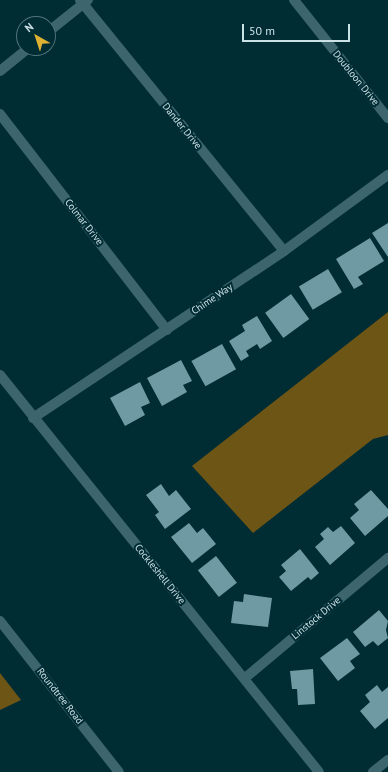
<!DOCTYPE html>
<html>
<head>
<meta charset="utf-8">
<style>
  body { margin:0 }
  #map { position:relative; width:388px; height:772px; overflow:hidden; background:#002c34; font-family:"PT Sans",sans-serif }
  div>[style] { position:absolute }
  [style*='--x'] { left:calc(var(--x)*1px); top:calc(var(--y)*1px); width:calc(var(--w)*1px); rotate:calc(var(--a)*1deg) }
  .water>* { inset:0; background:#6d5515 }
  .building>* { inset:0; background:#6f99a3; transform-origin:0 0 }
  .minor>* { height:10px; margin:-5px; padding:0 5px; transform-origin:5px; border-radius:5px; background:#3c656e }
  span { translate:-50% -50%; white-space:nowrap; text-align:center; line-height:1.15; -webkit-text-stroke:4px #002c34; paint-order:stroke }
  .street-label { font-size:10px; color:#cbe1e6 }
  .north { position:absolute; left:16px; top:16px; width:40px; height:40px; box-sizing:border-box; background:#002c34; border:1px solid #51747b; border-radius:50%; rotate:321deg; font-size:11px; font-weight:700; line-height:16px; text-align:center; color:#cbe1e6 }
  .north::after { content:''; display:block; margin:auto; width:14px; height:18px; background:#deb133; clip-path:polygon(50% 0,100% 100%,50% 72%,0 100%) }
  .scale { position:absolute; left:242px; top:24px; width:108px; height:18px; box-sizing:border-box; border:2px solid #cbe1e6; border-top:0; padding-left:5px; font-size:12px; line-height:14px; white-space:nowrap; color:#cbe1e6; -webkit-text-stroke:3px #002c34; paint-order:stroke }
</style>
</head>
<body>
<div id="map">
  <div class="water">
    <i style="clip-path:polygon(388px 312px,388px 435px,373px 439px,253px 533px,192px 466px)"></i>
    <i style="clip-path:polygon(0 673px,21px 700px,0 710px)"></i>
  </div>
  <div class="building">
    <i style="clip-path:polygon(388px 223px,388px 257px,372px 233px)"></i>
    <i style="clip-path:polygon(370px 238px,384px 261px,358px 277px,363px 284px,354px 289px,336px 259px)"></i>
    <i style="left:328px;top:269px;width:27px;height:34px;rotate:59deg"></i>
    <i style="left:291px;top:294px;width:31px;height:32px;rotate:54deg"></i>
    <i style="clip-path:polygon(257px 316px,272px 341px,260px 349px,257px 344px,246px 351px,249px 356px,241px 361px,229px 341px,245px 331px,242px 325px)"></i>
    <i style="left:222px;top:344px;width:29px;height:35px;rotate:61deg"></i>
    <i style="clip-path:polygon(181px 360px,192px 381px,183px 385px,187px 392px,162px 406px,147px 378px)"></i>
    <i style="clip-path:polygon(140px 382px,150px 403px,141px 407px,145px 415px,125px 426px,110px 398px)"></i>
    <i style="clip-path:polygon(161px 484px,169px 496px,176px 490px,191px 509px,165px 529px,155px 515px,159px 512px,146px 495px)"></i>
    <i style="clip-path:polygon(371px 490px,388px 509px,388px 516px,365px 536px,350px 518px,359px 510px,354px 504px)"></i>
    <i style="clip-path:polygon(189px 523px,197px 533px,203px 528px,216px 544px,192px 563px,171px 537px)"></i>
    <i style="clip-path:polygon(341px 526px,355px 543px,330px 565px,315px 547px,324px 539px,320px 534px,328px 527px,333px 532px)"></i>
    <i style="clip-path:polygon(300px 549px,319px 573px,311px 580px,308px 577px,291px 591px,279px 577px,286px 571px,281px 565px)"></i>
    <i style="left:216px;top:556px;width:34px;height:23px;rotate:52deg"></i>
    <i style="clip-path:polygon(244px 594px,272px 598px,268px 627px,231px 623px,234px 601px,243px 602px)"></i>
    <i style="clip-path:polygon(379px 610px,388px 621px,386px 630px,388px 638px,378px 646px,373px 641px,365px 647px,353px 632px)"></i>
    <i style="clip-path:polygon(347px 638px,360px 654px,350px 661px,355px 668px,338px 681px,320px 658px)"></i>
    <i style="clip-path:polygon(313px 669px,315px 704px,298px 705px,297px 689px,292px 689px,290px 671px)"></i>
    <i style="clip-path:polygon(377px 685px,382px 692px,388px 687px,388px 718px,375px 729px,360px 711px,370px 702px,365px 695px)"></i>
  </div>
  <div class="minor">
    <i style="--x:80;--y:0;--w:323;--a:50.9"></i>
    <i style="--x:294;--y:0;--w:151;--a:51.5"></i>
    <i style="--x:48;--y:32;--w:51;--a:-38.7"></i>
    <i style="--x:0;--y:71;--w:36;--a:-39"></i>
    <i style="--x:0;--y:114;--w:273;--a:52.3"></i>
    <i style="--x:0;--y:375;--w:509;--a:51.22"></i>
    <i style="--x:33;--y:418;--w:301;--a:-33.6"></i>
    <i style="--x:284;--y:251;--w:129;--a:-36.2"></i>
    <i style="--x:0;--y:621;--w:192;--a:51.8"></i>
    <i style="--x:245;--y:678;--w:187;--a:-40"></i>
    <i style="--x:373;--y:772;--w:19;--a:-39"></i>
  </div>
  <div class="street-label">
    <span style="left:356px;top:78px;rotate:51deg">Doubloon Drive</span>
    <span style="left:182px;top:126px;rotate:51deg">Dander Drive</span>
    <span style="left:84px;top:222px;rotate:52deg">Colmar Drive</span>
    <span style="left:212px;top:299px;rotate:-34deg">Chime Way</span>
    <span style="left:160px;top:574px;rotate:51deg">Cockleshell Drive</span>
    <span style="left:316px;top:618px;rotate:-40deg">Linstock Drive</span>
    <span style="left:60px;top:696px;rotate:52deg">Roundtree Road</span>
  </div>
  <div class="north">N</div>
  <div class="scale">50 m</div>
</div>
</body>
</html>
